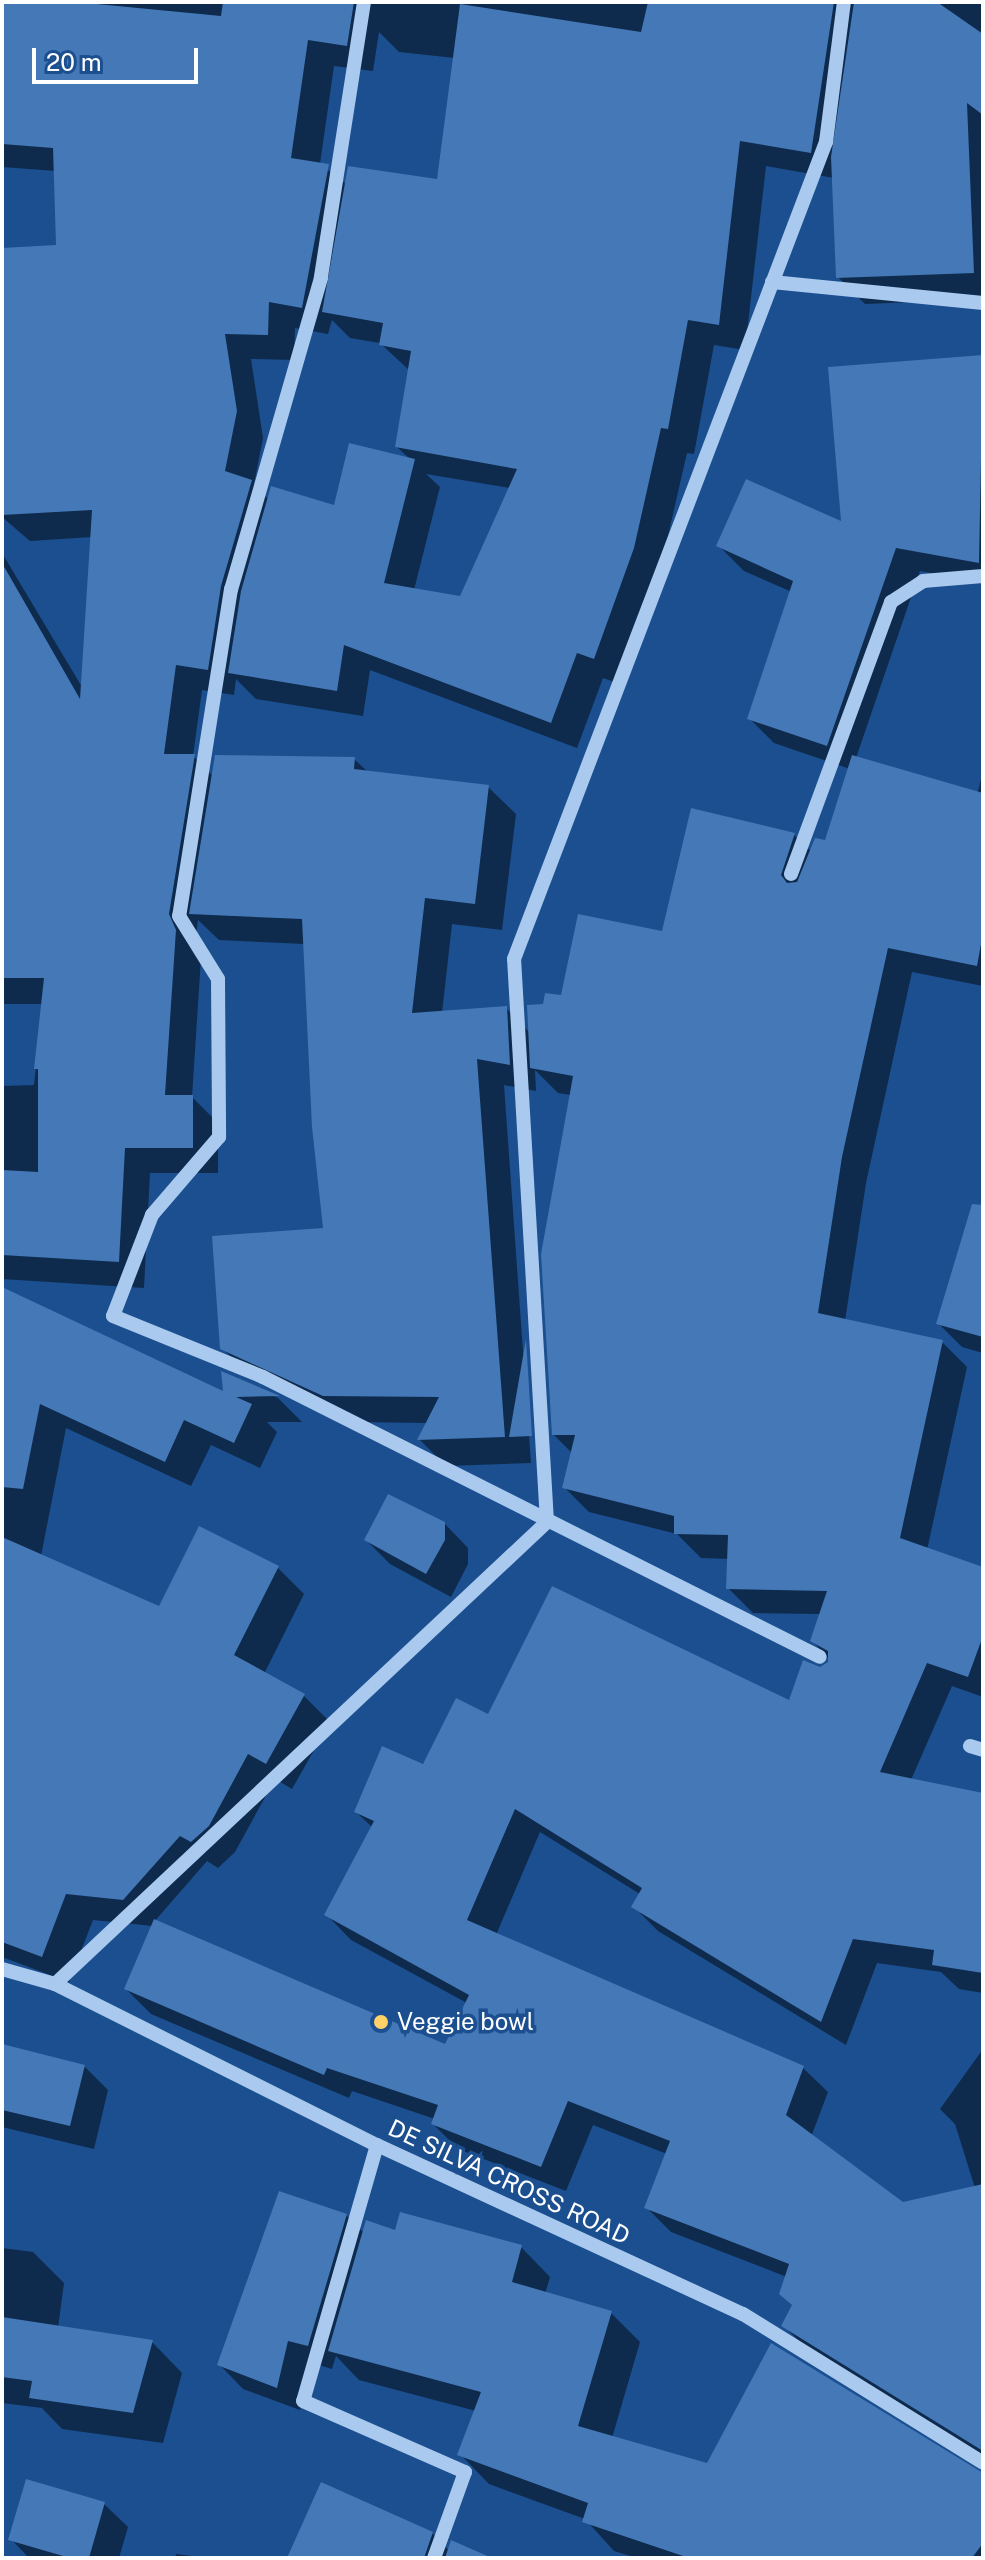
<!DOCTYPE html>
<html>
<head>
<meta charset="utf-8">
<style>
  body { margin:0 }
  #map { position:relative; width:985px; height:2560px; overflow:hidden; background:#1b4f8f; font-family:"Public Sans",sans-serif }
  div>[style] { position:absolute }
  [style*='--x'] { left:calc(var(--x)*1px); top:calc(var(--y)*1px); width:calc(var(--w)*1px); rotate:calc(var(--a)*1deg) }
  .shadow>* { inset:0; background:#0007 }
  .building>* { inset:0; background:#4478b7 }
  .minor>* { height:14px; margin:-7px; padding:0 7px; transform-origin:7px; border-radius:7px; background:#a9c9ee }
  .dots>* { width:22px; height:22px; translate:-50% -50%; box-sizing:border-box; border:4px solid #1b4f8f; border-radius:50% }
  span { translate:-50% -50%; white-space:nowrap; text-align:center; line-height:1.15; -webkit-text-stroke:7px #1b4f8f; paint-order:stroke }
  .poi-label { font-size:24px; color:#fff }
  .left { translate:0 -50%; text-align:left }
  .street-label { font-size:24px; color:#fff }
  .frame { position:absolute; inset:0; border:4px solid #fff; pointer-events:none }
  .scale { position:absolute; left:32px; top:48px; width:166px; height:36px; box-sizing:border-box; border:4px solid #fff; border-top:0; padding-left:10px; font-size:24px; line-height:28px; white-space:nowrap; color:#fff; -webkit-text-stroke:6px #1b4f8f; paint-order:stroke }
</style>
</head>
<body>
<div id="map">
  <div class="shadow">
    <i style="clip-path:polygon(evenodd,2px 2px,983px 2px,983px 299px,865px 304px,838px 277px,834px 178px,766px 166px,745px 350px,714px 345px,694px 454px,687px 453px,659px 575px,620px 684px,603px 678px,577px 748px,370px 670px,363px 716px,256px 699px,236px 679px,234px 695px,202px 690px,193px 756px,213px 776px,354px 759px,368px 772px,488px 787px,516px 814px,502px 930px,452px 924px,442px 1013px,506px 1008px,530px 1033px,545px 1006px,664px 934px,794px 835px,812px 852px,826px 843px,850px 769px,774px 743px,749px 718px,792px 592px,744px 571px,719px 546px,844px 525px,983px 358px,983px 583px,920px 571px,856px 758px,977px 796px,983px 770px,983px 986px,912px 972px,866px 1183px,845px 1321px,942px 1342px,967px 1367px,927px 1550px,983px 1569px,983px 1697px,952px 1686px,911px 1780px,983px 1795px,983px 1993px,959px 1989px,941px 1972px,877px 1963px,846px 2045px,658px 1931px,633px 1906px,640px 1894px,540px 1832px,496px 1935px,803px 2068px,828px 2092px,811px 2137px,903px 2205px,975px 2188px,955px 2124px,940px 2109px,983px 2049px,983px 2462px,808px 2350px,783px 2325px,794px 2306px,787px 2277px,671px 2232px,646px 2207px,667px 2154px,593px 2125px,566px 2191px,458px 2149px,433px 2124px,435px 2119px,352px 2091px,349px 2098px,151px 2014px,126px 1989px,153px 1926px,93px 1920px,69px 1982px,2px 1957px,2px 1289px,225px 1394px,224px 1374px,278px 1398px,302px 1422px,267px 1422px,277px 1432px,260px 1468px,211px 1445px,191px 1486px,66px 1428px,41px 1556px,160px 1609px,277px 1567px,304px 1594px,264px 1674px,304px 1696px,330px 1722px,292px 1789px,275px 1779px,235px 1852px,218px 1868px,207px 1861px,154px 1922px,446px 2047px,467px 2003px,351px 1940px,327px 1915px,373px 1828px,356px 1812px,489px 1716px,790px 1703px,831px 1662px,812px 1640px,821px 1614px,753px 1613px,728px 1588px,729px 1559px,701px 1558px,677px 1534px,589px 1512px,564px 1487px,572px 1453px,554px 1435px,571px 1095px,558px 1093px,535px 1070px,536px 1091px,504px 1085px,531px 1463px,446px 1466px,419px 1439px,428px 1423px,352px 1422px,250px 1375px,222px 1348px,325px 1230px,305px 944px,219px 940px,198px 920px,195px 942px,201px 958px,192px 1097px,218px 1123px,218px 1173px,150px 1173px,144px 1288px,2px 1279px,2px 1086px,34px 1085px,43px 1004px,2px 1004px,2px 553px,82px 687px,92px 537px,30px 541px,2px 517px,2px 287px,151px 248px,56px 171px,2px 167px,2px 2px,379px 32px,399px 52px,455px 58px,439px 182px,347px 185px,320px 164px,334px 66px,373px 71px,379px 32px,2px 2px,332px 320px,350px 338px,380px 343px,410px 371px,397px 447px,411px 460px,335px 507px,269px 500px,254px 484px,263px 438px,251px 359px,294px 360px,295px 328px,328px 334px,332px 320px,2px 2px,426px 474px,510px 488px,461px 598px,414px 590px,440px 487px,426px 474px)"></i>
    <i style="clip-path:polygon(983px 1225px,983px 1353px,962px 1347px,938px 1323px)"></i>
    <i style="clip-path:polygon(444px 1523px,468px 1548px,468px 1564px,451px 1597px,390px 1564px,366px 1540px)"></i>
    <i style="clip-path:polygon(2px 2046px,84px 2066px,108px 2090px,94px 2149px,2px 2127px)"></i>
    <i style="clip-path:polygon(346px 2215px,364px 2233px,396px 2232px,521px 2247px,550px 2277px,545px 2294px,611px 2313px,640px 2342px,612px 2438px,708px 2465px,983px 2480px,983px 2518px,964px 2532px,983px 2547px,983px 2558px,637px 2558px,614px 2551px,585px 2519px,489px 2484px,460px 2454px,476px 2411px,359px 2380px,336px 2356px,332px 2369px,312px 2363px,300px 2410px,243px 2389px,220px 2365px)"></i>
    <i style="clip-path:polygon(2px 2248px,33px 2252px,64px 2283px,58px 2328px,152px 2342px,182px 2373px,163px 2443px,62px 2429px,42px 2408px,2px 2403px)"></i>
    <i style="clip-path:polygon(104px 2504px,128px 2527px,119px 2558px,29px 2558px,11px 2539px)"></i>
    <i style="clip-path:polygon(432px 2533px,456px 2558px,289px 2558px)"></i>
    <i style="clip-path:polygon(176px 2554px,205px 2558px,175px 2558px)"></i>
  </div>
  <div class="building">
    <i style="clip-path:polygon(2px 2px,76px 2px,221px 16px,223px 2px,354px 2px,347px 46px,308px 40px,291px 158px,329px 164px,302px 308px,269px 302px,268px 335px,225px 334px,237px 411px,225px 471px,252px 480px,221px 586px,208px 670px,176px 665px,164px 754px,195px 754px,169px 914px,176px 930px,165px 1095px,193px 1095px,193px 1148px,125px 1148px,119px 1262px,2px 1255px,2px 1170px,38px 1172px,38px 1069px,34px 1069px,44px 978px,2px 978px,2px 563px,80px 699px,92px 510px,2px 515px,2px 248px,56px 245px,53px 148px,2px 144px)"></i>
    <i style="clip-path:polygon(648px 2px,834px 2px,811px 153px,740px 141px,719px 325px,688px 320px,668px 429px,661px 428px,634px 548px,594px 659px,577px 653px,551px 723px,344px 645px,337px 691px,228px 673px,241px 591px,271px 486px,334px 505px,349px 443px,415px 459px,384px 583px,460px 596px,517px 469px,395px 447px,411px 351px,379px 345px,383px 323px,322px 312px,348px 166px,437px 179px,460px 4px,641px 32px)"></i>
    <i style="clip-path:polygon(854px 2px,937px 2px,983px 34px,983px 115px,967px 103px,974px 273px,836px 278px,831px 157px)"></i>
    <i style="clip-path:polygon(983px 355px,979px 563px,896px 548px,827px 746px,747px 719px,793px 581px,716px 546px,746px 479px,841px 521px,828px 367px)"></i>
    <i style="clip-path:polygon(215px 755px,355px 757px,354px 769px,489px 785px,475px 904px,425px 898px,412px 1013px,507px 1006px,510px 1065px,477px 1059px,505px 1437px,417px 1440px,439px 1397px,323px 1396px,220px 1349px,212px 1236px,323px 1228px,312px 1127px,302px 919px,189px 914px)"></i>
    <i style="clip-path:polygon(852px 755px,983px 793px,983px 933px,977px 966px,888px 948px,842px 1157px,818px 1313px,943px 1340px,900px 1538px,983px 1567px,983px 1636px,968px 1677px,927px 1663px,880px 1772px,983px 1793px,983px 1973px,932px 1965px,934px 1950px,853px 1939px,821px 2022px,631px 1907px,642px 1888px,515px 1809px,467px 1920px,804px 2066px,786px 2115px,903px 2202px,983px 2184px,983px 2451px,781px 2326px,792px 2305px,779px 2294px,789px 2264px,644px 2208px,670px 2141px,568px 2101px,541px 2167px,431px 2124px,438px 2105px,327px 2068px,324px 2075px,124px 1989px,154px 1919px,445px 2044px,469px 1995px,324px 1915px,374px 1821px,354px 1812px,382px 1746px,423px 1764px,456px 1698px,488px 1714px,552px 1586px,789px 1700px,803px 1660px,820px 1667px,828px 1662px,828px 1651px,810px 1641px,827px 1591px,726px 1589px,728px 1535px,674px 1534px,674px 1516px,562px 1488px,575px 1435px,552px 1435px,541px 1254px,573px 1076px,530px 1068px,527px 1005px,543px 1004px,545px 993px,561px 995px,578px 914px,662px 931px,691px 808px,795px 833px,781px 875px,787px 883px,797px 882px,815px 838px,825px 840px)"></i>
    <i style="clip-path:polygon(972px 1204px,983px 1205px,983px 1337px,936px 1324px)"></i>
    <i style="clip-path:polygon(2px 1287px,223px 1391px,221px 1371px,280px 1396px,236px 1397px,252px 1404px,234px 1443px,184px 1420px,165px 1462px,40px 1404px,23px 1489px,2px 1487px)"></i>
    <i style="clip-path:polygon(526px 1339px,532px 1436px,509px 1437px)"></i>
    <i style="clip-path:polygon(388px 1494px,445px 1522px,445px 1540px,426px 1574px,364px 1540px)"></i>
    <i style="clip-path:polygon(199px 1526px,279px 1566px,234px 1655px,305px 1694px,266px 1764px,248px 1754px,209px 1826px,191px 1842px,180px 1836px,123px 1900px,66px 1894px,42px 1957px,2px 1942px,2px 1537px,159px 1606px)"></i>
    <i style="clip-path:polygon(2px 2044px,85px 2065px,70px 2126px,2px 2110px)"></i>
    <i style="clip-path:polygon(279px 2191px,347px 2214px,308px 2346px,288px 2341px,277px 2388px,217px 2365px)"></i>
    <i style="clip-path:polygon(400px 2212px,522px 2245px,512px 2282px,612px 2311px,578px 2426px,707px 2463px,771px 2343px,983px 2473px,983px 2543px,972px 2558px,689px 2558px,582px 2522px,588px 2503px,457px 2455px,481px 2392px,328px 2351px,366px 2220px,395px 2230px)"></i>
    <i style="clip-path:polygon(2px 2317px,153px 2340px,133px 2413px,29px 2398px,32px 2381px,2px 2377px)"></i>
    <i style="clip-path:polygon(26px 2479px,105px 2502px,89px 2558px,70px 2558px,8px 2540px)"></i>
    <i style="clip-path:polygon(321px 2482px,433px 2532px,424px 2558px,287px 2558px)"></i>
    <i style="clip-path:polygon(451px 2540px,492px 2558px,445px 2558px)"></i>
  </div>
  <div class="minor">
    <i style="--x:364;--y:2;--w:279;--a:98.9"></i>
    <i style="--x:321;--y:278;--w:324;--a:106.1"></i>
    <i style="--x:231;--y:589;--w:331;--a:99"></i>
    <i style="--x:179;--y:916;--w:74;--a:58.2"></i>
    <i style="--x:218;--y:979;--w:158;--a:89.6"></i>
    <i style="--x:219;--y:1137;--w:103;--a:130.7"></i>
    <i style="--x:152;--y:1215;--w:108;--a:111.1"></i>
    <i style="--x:113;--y:1316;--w:162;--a:22.1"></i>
    <i style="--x:263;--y:1377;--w:623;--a:26.69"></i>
    <i style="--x:772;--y:282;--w:212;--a:5.7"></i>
    <i style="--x:791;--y:874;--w:290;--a:-69.8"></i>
    <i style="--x:891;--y:602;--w:38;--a:-33"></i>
    <i style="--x:923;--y:581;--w:60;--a:-4.8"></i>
    <i style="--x:970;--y:1746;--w:14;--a:17"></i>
    <i style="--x:2;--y:1969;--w:55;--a:15.8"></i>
    <i style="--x:55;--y:1984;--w:360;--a:26.6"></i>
    <i style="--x:377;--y:2145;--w:403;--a:24.8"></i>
    <i style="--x:743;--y:2314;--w:282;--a:31.8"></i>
    <i style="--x:55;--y:1984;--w:675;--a:-43.2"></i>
    <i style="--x:547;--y:1522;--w:564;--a:-93.35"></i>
    <i style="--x:514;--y:959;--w:875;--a:-69.1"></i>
    <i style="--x:826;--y:142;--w:141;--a:-82.7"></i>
    <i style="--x:377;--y:2145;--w:266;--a:106.1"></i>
    <i style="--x:303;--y:2401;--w:177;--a:23.7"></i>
    <i style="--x:465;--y:2472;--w:91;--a:109.8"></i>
  </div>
  <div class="dots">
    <i style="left:381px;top:2022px;background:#ffd166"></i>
  </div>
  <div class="poi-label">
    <span class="left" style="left:397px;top:2022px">Veggie bowl</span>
  </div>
  <div class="street-label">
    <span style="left:509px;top:2182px;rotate:25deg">DE SILVA CROSS ROAD</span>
  </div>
  <div class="frame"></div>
  <div class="scale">20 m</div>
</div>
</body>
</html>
